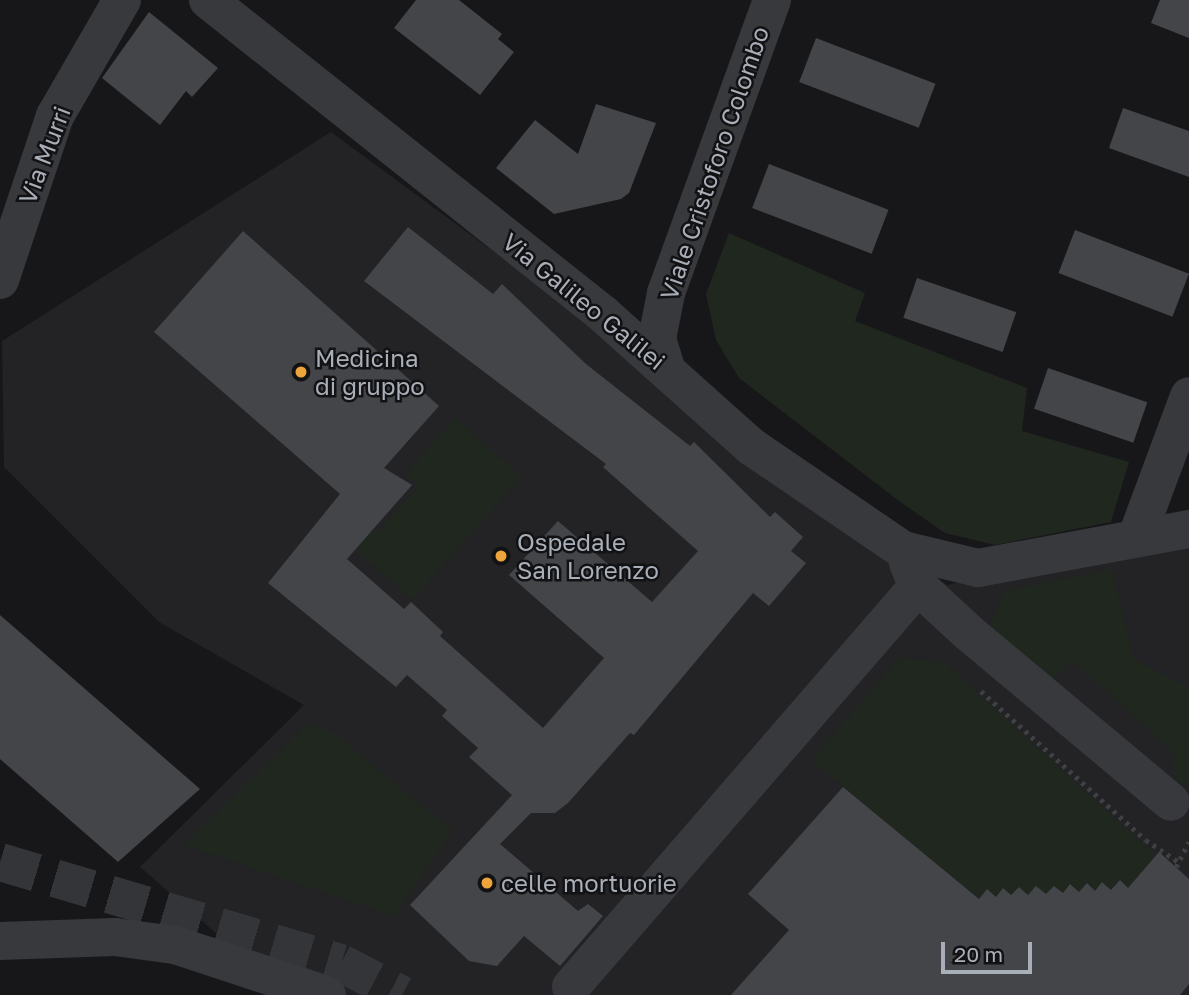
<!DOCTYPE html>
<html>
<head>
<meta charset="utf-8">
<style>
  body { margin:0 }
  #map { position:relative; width:1189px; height:995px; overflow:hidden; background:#171719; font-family:"Golos Text",sans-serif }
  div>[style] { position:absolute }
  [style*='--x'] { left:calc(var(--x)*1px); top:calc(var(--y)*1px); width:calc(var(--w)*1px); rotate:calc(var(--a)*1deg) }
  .built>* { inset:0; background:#232326 }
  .green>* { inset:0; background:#1f271f }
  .building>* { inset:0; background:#434549; transform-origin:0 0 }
  .major-tunnel>* { height:38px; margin-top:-19px; transform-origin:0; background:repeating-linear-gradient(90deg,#343539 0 38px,transparent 0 57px) }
  .path>* { height:4.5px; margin-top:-2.25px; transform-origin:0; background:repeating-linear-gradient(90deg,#3e4044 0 3.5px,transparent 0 8.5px) }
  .minor>* { height:38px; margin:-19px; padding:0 19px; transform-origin:19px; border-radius:19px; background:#38393d }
  .dots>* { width:19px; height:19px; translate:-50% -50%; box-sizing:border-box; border:4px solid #121214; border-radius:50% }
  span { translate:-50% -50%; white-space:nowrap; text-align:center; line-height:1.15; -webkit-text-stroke:5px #121214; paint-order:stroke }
  .street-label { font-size:24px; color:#a9afb8 }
  .poi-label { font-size:24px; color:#a9afb8 }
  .left { translate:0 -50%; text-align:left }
  .scale { position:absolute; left:941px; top:942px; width:91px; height:32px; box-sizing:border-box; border:4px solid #a9afb8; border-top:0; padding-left:9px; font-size:21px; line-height:24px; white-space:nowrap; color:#a9afb8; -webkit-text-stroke:5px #121214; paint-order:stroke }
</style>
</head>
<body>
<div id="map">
  <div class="built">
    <i style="clip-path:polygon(331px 132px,947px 585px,1189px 523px,1189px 995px,324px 995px,217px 934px,140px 867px,304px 705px,159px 622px,4px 467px,2px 341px)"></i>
  </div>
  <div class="green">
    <i style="clip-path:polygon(729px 233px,865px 293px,855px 321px,1027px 388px,1022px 431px,1129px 462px,1111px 522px,995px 545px,945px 533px,899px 501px,739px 378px,716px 340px,706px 294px)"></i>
    <i style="clip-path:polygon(455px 418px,521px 477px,412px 600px,344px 540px,363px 519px,378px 532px,419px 486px,406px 474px)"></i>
    <i style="clip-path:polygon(1112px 569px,1134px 659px,1189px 687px,1189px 786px,1174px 779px,1174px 753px,1072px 660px,1052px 681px,990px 626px,1004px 591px)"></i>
    <i style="clip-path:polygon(901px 657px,946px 664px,1156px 856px,1128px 888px,1120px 880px,1111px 890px,1103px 883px,1095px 891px,1087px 883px,1079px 892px,1070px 885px,1063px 893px,1054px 886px,1046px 894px,1028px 895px,1019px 887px,1011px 895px,1003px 889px,996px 897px,987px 890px,979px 899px,974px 894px,969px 899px,961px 884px,811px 760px)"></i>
    <i style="clip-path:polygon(307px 724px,334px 733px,453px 831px,394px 916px,184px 845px)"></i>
  </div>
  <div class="building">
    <i style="clip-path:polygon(416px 0,459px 0,502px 34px,498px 39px,514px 52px,480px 95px,394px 28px)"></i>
    <i style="clip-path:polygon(1160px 0,1189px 0,1189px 38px,1151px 23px)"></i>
    <i style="clip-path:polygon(149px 12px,218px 68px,192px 97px,186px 91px,160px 125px,102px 78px)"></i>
    <i style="left:816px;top:38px;width:128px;height:47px;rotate:21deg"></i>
    <i style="clip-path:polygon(596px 104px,656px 123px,629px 193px,621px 199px,554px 214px,496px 168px,535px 120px,578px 154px)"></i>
    <i style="clip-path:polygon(1123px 108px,1189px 131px,1189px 177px,1109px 148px)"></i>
    <i style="left:769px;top:164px;width:128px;height:47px;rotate:21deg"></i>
    <i style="clip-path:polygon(408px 227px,493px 294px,502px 284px,586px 364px,690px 446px,694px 442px,770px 517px,775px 512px,803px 537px,791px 551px,806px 563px,769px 606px,753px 593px,634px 735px,630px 733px,568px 803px,555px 813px,531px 813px,500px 844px,578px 911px,588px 904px,603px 916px,560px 966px,524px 936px,497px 966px,469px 961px,410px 905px,512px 795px,469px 757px,478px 748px,442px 716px,447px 710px,407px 675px,396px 687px,268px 583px,340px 494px,154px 332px,243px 231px,439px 406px,384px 468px,412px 485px,347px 559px,404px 609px,411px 602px,443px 632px,440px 636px,543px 728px,604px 658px,509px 575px,558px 521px,652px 602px,698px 551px,603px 467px,606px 464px,364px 281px)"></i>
    <i style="left:1075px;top:230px;width:122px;height:46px;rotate:21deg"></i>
    <i style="left:917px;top:278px;width:105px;height:42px;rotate:19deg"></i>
    <i style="left:1048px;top:368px;width:105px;height:43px;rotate:19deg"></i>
    <i style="clip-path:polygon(0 615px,200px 789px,118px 862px,0 759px)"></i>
    <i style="clip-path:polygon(843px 787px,979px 899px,987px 889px,996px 897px,1003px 888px,1011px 895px,1019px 887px,1028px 895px,1036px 886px,1046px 894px,1054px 886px,1063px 893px,1070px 884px,1079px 892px,1087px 883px,1095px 891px,1102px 882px,1111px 890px,1120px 880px,1128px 888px,1159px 852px,1189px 879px,1189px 984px,1180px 995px,731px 995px,789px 930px,748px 894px)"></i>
  </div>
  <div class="major-tunnel">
    <i style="--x:0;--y:862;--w:356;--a:16.5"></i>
    <i style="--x:341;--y:963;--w:69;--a:27.7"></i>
  </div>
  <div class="path">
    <i style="--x:981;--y:691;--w:222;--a:42.1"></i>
    <i style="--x:1146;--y:840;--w:40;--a:34"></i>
    <i style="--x:1176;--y:867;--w:28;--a:-63"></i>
  </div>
  <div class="minor">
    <i style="--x:208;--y:0;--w:505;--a:38.48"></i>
    <i style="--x:603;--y:314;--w:200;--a:41.8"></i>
    <i style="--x:752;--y:447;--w:183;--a:34.3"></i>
    <i style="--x:903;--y:550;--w:77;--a:13.5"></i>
    <i style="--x:978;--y:568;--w:215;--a:-10.5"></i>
    <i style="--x:0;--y:280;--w:173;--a:-71.5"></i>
    <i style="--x:55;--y:116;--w:134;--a:-60"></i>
    <i style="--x:666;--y:368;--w:30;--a:-107"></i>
    <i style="--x:657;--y:339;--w:47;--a:-78.9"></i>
    <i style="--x:666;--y:293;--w:312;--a:-70.1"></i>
    <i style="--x:1137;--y:536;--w:149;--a:-69.6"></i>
    <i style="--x:908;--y:563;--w:25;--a:67"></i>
    <i style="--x:918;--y:586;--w:69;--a:42.7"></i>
    <i style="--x:969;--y:633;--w:263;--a:39.9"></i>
    <i style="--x:0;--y:941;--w:115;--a:-2"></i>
    <i style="--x:115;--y:937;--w:61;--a:7.6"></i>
    <i style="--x:175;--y:945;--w:160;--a:18.2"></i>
    <i style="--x:571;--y:987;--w:530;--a:-49.13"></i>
  </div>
  <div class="dots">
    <i style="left:301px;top:372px;background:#eda43a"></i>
    <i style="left:501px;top:556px;background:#eda43a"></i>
    <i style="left:487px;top:883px;background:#eda43a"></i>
  </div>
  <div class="street-label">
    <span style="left:44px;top:155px;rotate:-69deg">Via Murri</span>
    <span style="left:714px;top:163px;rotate:-71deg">Viale Cristoforo Colombo</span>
    <span style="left:584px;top:301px;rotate:39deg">Via Galileo Galilei</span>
  </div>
  <div class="poi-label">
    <span class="left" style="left:315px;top:372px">Medicina<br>di gruppo</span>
    <span class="left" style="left:517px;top:556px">Ospedale<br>San Lorenzo</span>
    <span class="left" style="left:501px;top:883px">celle mortuorie</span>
  </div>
  <div class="scale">20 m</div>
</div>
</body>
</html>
